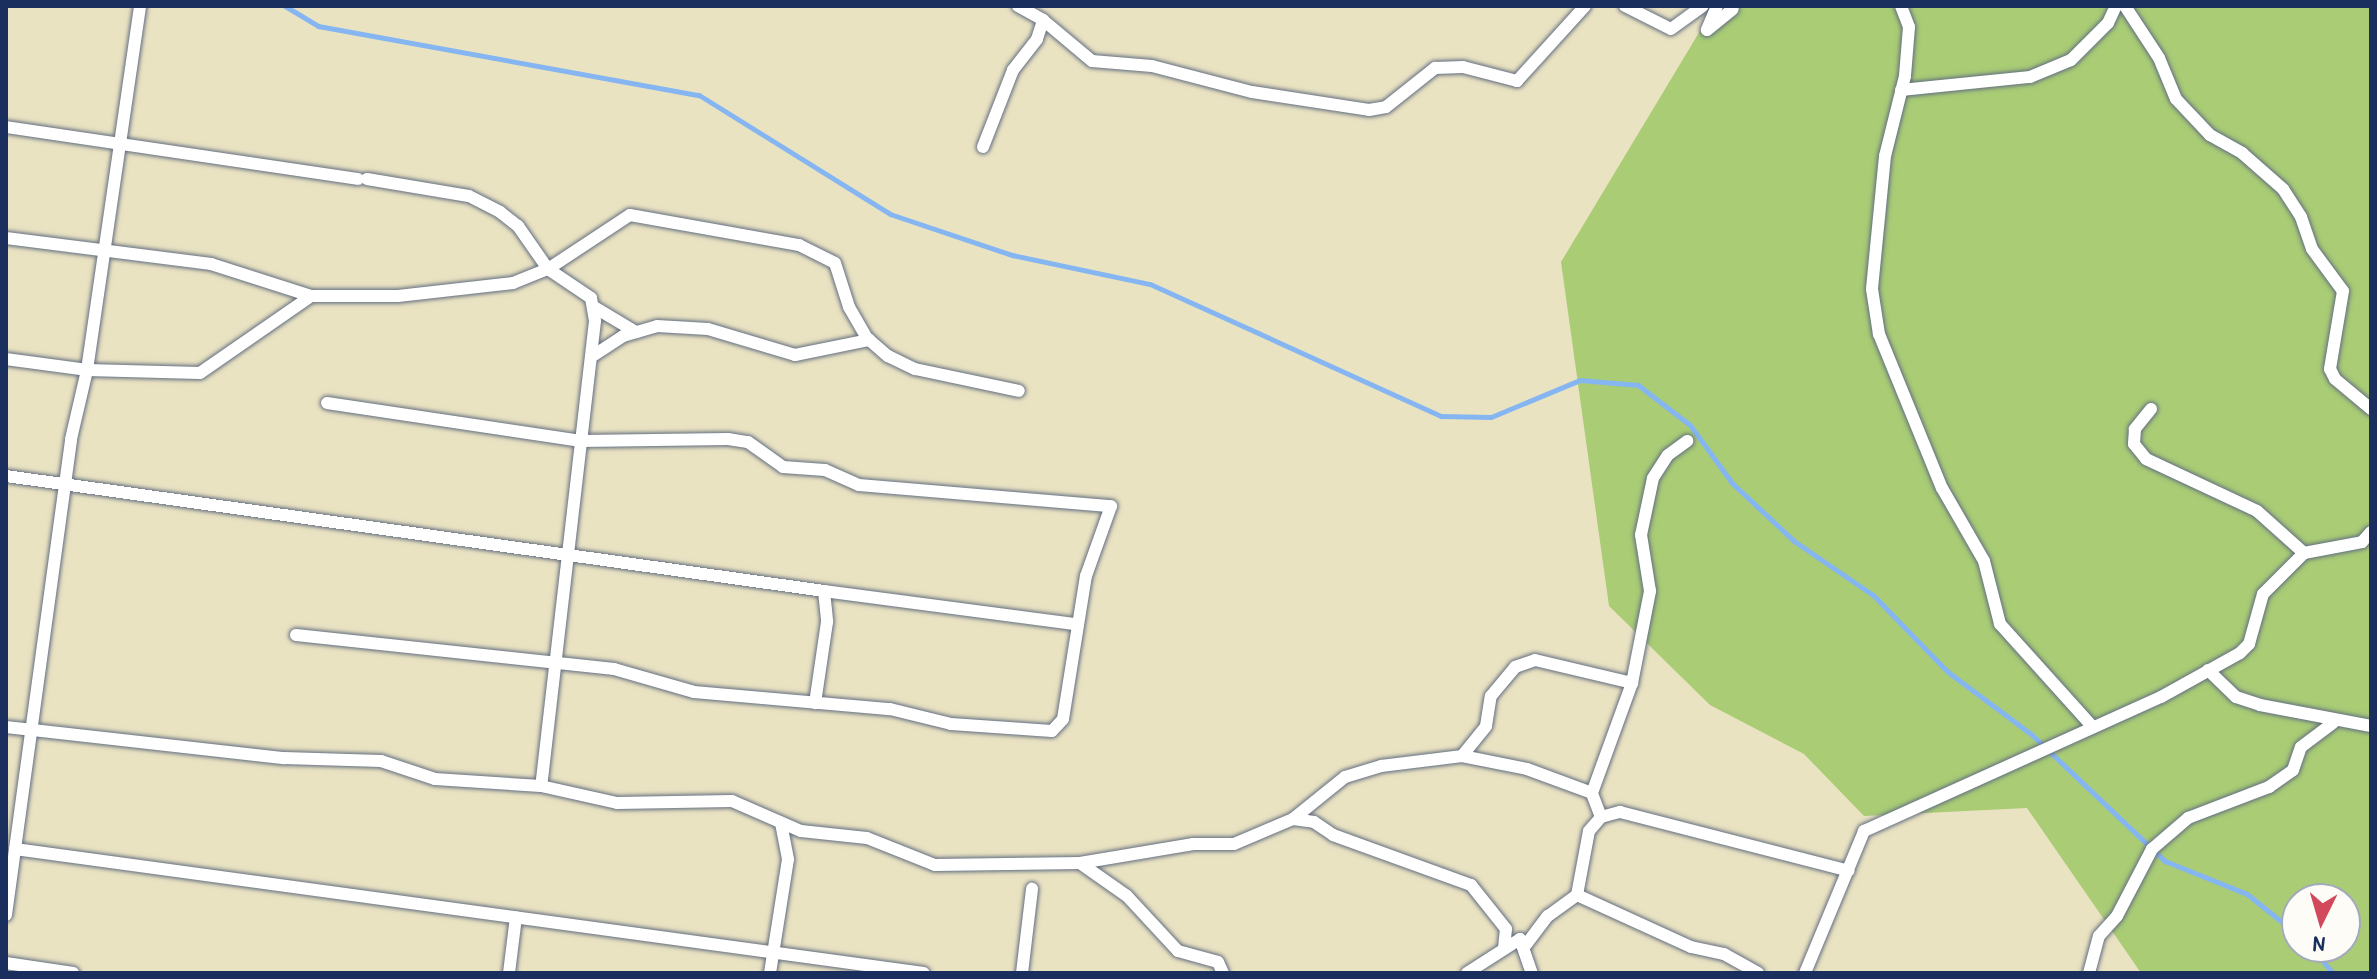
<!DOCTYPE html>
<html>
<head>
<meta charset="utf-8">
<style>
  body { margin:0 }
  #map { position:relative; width:2377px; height:979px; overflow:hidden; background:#eae3c2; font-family:"Patrick Hand",sans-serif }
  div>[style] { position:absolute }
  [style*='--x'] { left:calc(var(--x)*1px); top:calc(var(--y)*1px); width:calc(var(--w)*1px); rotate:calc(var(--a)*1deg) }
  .green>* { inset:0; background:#a9cc75 }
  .stream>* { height:5px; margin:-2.5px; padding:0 2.5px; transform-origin:2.5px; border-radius:2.5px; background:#86b6f1 }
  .roads { filter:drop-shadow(0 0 2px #636e81) drop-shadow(0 0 2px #636e81) }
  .street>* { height:12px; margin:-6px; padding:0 6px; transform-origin:6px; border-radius:6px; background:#fff }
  span { translate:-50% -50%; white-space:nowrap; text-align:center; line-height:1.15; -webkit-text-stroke:7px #fdfcf7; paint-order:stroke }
  .frame { position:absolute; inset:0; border:8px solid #1b2f5e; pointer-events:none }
  .north { position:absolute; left:2281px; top:883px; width:80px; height:80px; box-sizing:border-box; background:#fdfcf7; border:2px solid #a3aaba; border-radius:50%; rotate:185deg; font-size:22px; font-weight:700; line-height:32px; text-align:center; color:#1b2f5e }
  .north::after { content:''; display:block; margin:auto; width:28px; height:36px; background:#d1495b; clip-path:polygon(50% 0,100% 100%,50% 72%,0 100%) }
</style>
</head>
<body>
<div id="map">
  <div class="green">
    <i style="clip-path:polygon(evenodd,1715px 6px,2371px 6px,2371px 973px,2141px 973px,2027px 808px,1864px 816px,1804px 754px,1710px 705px,1609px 606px,1561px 262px,1715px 6px,2297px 899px,2345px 899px,2345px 947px,2297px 947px,2297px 899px)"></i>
  </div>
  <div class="stream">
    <i style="--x:285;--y:6;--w:39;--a:31"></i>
    <i style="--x:318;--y:26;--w:387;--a:10.3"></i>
    <i style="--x:699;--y:95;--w:225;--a:31.9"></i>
    <i style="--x:890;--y:214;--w:129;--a:18.6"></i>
    <i style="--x:1012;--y:255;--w:141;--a:11.9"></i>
    <i style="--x:1150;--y:284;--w:320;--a:24.4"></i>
    <i style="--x:1441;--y:416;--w:50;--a:1.1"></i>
    <i style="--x:1491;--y:417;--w:96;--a:-22.6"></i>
    <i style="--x:1580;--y:380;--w:58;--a:4.9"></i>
    <i style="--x:1638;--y:385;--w:66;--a:37.6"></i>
    <i style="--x:1690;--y:425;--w:72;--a:54.1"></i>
    <i style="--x:1732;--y:483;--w:85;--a:43.1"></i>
    <i style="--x:1794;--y:541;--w:96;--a:34.4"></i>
    <i style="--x:1873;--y:595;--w:107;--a:45.8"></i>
    <i style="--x:1948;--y:672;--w:104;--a:36.8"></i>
    <i style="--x:2031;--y:734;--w:185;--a:43.5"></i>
    <i style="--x:2165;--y:861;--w:88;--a:21.9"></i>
    <i style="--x:2247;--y:894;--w:64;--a:38.7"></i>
    <i style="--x:2311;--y:947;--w:34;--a:50"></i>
  </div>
  <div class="roads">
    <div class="street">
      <i style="--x:1018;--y:6;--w:29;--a:29"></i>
      <i style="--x:1043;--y:20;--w:64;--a:39.9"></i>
      <i style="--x:1092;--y:61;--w:60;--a:4.8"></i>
      <i style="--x:1152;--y:66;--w:103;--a:14.6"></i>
      <i style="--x:1252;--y:92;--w:118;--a:8.7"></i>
      <i style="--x:1369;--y:110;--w:17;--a:-10"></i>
      <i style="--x:1386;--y:107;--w:63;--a:-38.5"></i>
      <i style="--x:1435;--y:68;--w:28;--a:-2"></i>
      <i style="--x:1463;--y:67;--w:56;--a:14.5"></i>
      <i style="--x:1517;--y:81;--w:101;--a:-47.8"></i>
      <i style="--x:1625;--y:6;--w:51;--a:26.6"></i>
      <i style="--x:1671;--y:29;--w:39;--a:-36"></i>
      <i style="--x:1717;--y:6;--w:26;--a:113"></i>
      <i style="--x:1707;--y:30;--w:33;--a:-39"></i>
      <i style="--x:1901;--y:6;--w:22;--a:69"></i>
      <i style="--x:1909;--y:27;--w:49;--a:94.7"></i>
      <i style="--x:1905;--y:76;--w:82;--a:104"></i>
      <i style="--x:1885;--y:156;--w:134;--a:95.6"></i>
      <i style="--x:1872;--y:289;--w:46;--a:81.2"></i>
      <i style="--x:1879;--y:334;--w:166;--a:67.8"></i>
      <i style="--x:1942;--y:488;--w:84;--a:60.1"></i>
      <i style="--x:1984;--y:561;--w:65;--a:75.7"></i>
      <i style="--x:2000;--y:624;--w:137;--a:48"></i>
      <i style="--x:2125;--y:6;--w:62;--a:56.8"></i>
      <i style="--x:2159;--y:58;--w:44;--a:67.5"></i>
      <i style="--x:2176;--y:99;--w:50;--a:46.6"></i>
      <i style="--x:2210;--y:135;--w:37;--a:29"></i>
      <i style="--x:2242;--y:153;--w:55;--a:41.3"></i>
      <i style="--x:2283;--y:189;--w:33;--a:57"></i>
      <i style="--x:2301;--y:217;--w:34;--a:71"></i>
      <i style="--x:2312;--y:249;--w:52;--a:53.6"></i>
      <i style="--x:2343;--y:291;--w:79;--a:99.5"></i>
      <i style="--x:2330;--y:369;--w:11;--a:63"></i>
      <i style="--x:2335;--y:379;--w:47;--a:39.8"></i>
      <i style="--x:1901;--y:90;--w:130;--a:-5.8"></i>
      <i style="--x:2030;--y:77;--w:44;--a:-22.5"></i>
      <i style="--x:2071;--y:60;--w:52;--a:-45"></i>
      <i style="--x:2108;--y:23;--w:19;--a:-65"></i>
      <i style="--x:6;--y:127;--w:356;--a:8.4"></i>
      <i style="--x:983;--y:147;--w:83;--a:-68.7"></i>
      <i style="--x:1013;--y:70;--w:39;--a:-52"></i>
      <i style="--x:1037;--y:39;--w:20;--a:-72"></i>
      <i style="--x:367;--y:179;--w:103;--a:9.5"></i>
      <i style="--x:469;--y:196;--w:35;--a:27"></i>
      <i style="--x:500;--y:212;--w:23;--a:38"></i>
      <i style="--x:518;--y:226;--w:52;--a:55.1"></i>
      <i style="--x:548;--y:269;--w:52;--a:34"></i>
      <i style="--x:591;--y:298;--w:23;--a:80"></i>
      <i style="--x:595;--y:321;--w:468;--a:96.6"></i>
      <i style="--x:6;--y:238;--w:207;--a:7.2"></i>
      <i style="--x:211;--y:264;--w:105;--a:17.7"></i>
      <i style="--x:594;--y:307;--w:49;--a:30.8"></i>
      <i style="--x:591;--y:357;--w:38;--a:-33"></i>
      <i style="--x:623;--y:336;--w:35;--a:-16"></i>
      <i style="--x:657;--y:326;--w:51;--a:3.4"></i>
      <i style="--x:708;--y:329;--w:91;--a:16.6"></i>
      <i style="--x:795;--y:355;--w:76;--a:-11.5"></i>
      <i style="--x:6;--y:359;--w:82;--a:7.7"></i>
      <i style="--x:87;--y:370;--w:368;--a:-81.7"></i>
      <i style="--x:327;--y:403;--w:257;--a:8.5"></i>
      <i style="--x:581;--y:441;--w:147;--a:-0.8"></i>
      <i style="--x:728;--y:439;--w:20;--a:9"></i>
      <i style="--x:748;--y:442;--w:43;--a:35.5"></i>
      <i style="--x:783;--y:467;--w:42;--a:4.1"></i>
      <i style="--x:825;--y:470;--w:37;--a:24"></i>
      <i style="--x:859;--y:485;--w:253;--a:4.8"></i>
      <i style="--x:2151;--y:409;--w:26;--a:129"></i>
      <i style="--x:2135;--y:429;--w:15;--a:94"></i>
      <i style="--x:2134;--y:444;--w:19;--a:51"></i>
      <i style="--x:2146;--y:459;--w:123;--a:25.1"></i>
      <i style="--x:2257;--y:511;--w:63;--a:41.8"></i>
      <i style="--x:6;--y:476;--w:826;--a:8"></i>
      <i style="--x:824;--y:591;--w:31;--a:84"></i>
      <i style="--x:827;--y:622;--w:82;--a:98.4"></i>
      <i style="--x:824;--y:591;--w:254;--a:7.5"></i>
      <i style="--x:296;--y:635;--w:320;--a:6.1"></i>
      <i style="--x:614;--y:669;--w:83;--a:16"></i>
      <i style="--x:694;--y:692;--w:197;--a:5"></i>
      <i style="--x:890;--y:709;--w:63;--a:13.8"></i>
      <i style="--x:951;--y:724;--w:101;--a:4"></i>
      <i style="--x:1052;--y:731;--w:16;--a:-47"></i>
      <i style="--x:1063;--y:719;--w:145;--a:-80.9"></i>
      <i style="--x:1086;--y:576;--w:74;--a:-70.3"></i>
      <i style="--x:2208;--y:670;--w:39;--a:44"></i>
      <i style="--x:2236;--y:697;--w:25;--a:18"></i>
      <i style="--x:2260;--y:705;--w:113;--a:10.7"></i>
      <i style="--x:6;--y:727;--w:280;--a:6.4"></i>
      <i style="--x:284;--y:758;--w:97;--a:1.8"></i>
      <i style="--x:381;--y:761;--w:57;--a:18.4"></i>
      <i style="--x:435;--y:779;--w:106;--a:3.8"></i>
      <i style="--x:541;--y:786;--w:78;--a:12.6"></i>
      <i style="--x:617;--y:803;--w:115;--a:-1"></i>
      <i style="--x:732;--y:801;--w:75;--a:23.5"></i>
      <i style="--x:801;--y:831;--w:66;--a:6.1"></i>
      <i style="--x:867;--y:838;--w:73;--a:21.7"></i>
      <i style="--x:935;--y:865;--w:145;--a:-0.8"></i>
      <i style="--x:1080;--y:863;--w:115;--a:-9.5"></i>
      <i style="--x:1193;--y:844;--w:41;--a:0"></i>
      <i style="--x:1234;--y:844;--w:64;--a:-23"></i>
      <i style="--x:1293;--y:819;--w:67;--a:-38.9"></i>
      <i style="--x:1345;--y:777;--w:38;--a:-17"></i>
      <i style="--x:1381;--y:766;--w:82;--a:-7"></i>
      <i style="--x:1462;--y:756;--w:66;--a:11.3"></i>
      <i style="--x:1527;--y:769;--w:69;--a:20.3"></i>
      <i style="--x:1462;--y:756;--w:38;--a:-51"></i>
      <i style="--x:1486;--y:726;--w:30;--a:-81"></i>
      <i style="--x:1491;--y:696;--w:38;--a:-50"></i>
      <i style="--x:1515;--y:667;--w:21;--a:-19"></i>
      <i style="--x:1535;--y:660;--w:100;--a:13.3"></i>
      <i style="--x:1601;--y:817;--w:26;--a:-111"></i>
      <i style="--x:1592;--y:793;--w:117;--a:-70"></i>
      <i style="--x:1632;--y:683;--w:94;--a:-78.9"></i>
      <i style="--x:1650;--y:591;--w:57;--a:-99.1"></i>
      <i style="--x:1641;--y:535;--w:58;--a:-78.1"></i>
      <i style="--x:1653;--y:478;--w:27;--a:-57"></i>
      <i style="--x:1668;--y:455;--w:24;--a:-36"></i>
      <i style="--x:1293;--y:819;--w:21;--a:8"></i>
      <i style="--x:1314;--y:822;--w:23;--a:34"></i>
      <i style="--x:1333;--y:835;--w:147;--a:19.9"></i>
      <i style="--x:1471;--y:885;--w:56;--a:51.5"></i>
      <i style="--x:1506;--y:929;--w:19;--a:96"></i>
      <i style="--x:15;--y:849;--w:917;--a:7.77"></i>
      <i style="--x:1080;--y:863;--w:57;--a:35.1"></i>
      <i style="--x:1127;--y:896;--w:75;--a:47.2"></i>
      <i style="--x:1178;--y:951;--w:41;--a:15.4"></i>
      <i style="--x:1218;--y:962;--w:12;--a:66"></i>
      <i style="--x:1577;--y:895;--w:125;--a:24.5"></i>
      <i style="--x:1691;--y:947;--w:34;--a:12"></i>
      <i style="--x:1724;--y:954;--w:39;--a:29"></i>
      <i style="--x:6;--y:915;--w:480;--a:-82.2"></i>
      <i style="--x:71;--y:439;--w:71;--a:-76.9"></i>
      <i style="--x:87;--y:370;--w:113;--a:1.5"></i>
      <i style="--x:200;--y:373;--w:135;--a:-34.7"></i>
      <i style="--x:311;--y:296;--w:87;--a:0"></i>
      <i style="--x:398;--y:296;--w:116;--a:-6.4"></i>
      <i style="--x:513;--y:283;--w:38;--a:-22"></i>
      <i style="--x:548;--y:269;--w:98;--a:-33.4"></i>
      <i style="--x:630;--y:215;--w:172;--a:10.1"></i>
      <i style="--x:799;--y:245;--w:40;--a:26.6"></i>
      <i style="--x:835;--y:263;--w:46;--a:72.3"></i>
      <i style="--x:849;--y:307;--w:36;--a:60"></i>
      <i style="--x:867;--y:338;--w:28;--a:41"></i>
      <i style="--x:888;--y:356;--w:30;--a:26"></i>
      <i style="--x:915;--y:369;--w:106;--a:11.9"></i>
      <i style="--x:1525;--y:946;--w:38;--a:-53"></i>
      <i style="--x:1548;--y:916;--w:36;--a:-36"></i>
      <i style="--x:1577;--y:895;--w:65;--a:-79.4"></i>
      <i style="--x:1589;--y:831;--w:18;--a:-49"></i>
      <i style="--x:1601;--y:817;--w:20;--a:-15"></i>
      <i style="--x:1620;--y:812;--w:236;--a:14.4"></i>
      <i style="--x:6;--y:963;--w:68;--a:8.5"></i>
      <i style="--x:509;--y:973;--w:56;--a:-82.9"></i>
      <i style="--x:770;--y:973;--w:115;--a:-81"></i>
      <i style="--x:788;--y:859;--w:37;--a:-101"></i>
      <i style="--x:1022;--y:973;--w:85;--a:-83.2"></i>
      <i style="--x:1467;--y:973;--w:63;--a:-32.7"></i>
      <i style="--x:1520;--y:939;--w:36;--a:71"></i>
      <i style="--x:1805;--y:973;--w:154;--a:-67.4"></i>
      <i style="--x:1864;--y:831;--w:326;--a:-24.3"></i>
      <i style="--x:2161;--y:697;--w:90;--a:-29.1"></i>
      <i style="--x:2240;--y:653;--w:13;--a:-45"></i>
      <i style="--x:2249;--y:644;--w:52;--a:-74.4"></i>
      <i style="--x:2263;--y:594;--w:58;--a:-45"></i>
      <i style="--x:2304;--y:553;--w:59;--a:-10.7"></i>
      <i style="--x:2362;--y:542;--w:13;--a:-48"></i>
      <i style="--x:2089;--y:973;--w:38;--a:-75"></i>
      <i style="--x:2099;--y:936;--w:27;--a:-48"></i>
      <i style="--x:2117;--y:916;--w:76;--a:-62.4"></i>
      <i style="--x:2152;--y:849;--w:48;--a:-40.7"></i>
      <i style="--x:2188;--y:818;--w:87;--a:-20.9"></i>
      <i style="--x:2269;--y:787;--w:29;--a:-35"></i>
      <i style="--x:2293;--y:770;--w:24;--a:-71"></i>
      <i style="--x:2301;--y:747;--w:40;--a:-37"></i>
    </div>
  </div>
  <div class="frame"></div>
  <div class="north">N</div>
</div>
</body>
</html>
